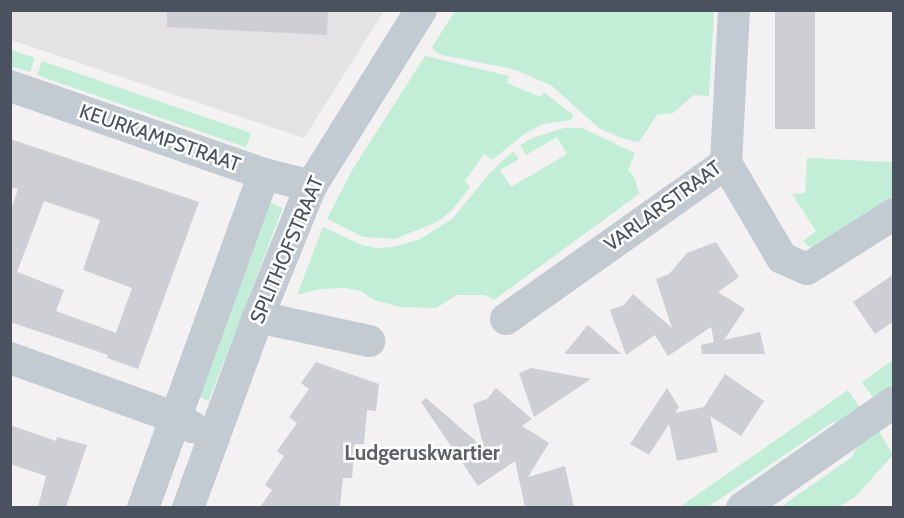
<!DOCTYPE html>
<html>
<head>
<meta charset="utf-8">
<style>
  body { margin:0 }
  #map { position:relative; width:904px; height:518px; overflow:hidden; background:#f3f1f1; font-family:Cabin,sans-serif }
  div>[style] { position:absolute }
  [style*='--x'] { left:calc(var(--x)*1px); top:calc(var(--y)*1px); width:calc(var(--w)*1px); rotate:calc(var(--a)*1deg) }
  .education>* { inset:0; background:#e4e2e3 }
  .green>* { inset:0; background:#c2eed7; transform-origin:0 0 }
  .building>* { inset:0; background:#cecfd5; transform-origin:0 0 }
  .minor>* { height:32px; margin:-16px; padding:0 16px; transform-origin:16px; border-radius:16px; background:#c2cad2 }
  span { translate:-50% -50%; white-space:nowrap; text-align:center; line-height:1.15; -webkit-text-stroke:5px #fff; paint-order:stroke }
  .street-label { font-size:20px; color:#49525e }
  .neighbourhood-label { font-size:21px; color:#5d6065; font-weight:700 }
  .frame { position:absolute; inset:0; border:12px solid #49525e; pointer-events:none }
</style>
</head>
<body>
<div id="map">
  <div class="education">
    <i style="clip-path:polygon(11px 11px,384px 11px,304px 138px,11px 40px)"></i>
  </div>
  <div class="green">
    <i style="clip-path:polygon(455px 11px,714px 11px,709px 96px,694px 95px,673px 113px,657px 115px,639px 142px,621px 138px,600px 129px,552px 86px,516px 70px,438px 54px,432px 47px)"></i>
    <i style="clip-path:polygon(11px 50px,35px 58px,30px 72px,11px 66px)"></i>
    <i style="clip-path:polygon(425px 56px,509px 76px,507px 83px,541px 97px,544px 92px,573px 115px,571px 120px,544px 124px,527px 132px,492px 160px,484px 154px,465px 181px,470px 187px,451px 211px,437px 222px,395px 239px,363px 237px,327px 219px,351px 172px)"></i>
    <i style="left:42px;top:61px;width:221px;height:15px;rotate:19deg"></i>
    <i style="clip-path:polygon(564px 128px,582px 128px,635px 153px,628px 170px,635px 179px,639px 194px,494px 300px,485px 295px,457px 295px,436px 308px,401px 307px,374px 300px,361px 291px,345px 288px,320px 289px,297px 295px,323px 227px,362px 245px,377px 248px,394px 247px,420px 239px,452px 219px,490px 173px,513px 151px,519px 159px,500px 170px,511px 187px,567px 154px,557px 137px,526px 155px,520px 145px,532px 138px)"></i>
    <i style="clip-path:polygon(807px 158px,893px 162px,893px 200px,818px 248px,809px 247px,803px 241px,816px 231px,792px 194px,805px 193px)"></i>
    <i style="left:265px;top:201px;width:19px;height:207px;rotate:21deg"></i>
    <i style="clip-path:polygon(893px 360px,893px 389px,877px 403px,862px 382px)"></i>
    <i style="clip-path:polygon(848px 390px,863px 412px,841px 427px,833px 422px,708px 507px,678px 508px)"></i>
    <i style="clip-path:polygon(879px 431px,893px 455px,855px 497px,839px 507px,779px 508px,852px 457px,859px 443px)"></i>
  </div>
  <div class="building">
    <i style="clip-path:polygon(167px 10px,328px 10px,327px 35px,167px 27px)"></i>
    <i style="left:775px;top:10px;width:40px;height:119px"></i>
    <i style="clip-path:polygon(evenodd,10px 139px,199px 202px,138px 369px,107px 358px,108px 355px,10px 322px,10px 212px,18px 189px,10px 187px,10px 139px,44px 201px,100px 220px,83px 270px,132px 288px,116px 333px,56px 311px,64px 290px,17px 272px,44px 201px)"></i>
    <i style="clip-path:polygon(716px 242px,739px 277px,718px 292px,745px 309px,724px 340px,760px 332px,765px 354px,702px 354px,701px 345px,714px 342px,711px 327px,668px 356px,655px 335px,626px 355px,610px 310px,624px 305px,633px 294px,672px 328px,656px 279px,669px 274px,687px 253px)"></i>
    <i style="clip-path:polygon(894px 274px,894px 321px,875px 334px,853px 302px)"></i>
    <i style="clip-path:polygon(588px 325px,621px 354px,564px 354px)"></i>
    <i style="clip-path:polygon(316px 362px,379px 384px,376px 411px,367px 410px,364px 444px,355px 444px,352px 478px,343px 478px,340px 507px,260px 507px,272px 490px,265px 485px,284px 456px,277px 451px,297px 423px,289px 417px,309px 389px,301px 383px)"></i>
    <i style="clip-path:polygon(531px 368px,591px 379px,534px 417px,519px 373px)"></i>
    <i style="clip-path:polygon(725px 374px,764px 401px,741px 436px,710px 416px,718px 452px,677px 461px,669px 424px,649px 455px,630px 444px,667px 388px,679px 407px,675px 413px,704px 407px)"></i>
    <i style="clip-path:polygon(496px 388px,532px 419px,522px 426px,549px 443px,528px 477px,565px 466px,574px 507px,525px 507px,515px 461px,478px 486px,421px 402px,426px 398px,484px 448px,473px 404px,487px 399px)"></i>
    <i style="clip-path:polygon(10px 425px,56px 441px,57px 437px,87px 445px,66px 507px,38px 507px,46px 476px,10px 464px)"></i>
  </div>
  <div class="minor">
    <i style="--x:10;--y:86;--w:269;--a:19.1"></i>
    <i style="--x:264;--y:174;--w:49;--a:14.3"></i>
    <i style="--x:726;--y:163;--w:110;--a:59.5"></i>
    <i style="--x:782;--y:258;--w:27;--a:24"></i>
    <i style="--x:807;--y:269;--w:103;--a:-32.3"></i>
    <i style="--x:726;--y:163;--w:153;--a:-87"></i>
    <i style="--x:258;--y:317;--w:114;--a:12.2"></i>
    <i style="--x:506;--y:319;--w:270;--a:-35.3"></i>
    <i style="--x:10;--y:358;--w:174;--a:19.8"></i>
    <i style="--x:174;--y:417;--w:21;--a:29"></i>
    <i style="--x:143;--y:508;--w:355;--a:-70.1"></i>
    <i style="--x:188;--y:508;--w:203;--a:-69.9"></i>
    <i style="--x:258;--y:317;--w:141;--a:-68"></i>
    <i style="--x:311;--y:186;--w:208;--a:-58"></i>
    <i style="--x:742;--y:508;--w:185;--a:-34.9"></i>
  </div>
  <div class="street-label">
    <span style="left:160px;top:138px;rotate:19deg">KEURKAMPSTRAAT</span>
    <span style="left:663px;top:206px;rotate:-36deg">VARLARSTRAAT</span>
    <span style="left:287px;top:250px;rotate:-67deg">SPLITHOFSTRAAT</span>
  </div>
  <div class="neighbourhood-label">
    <span style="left:422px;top:453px">Ludgeruskwartier</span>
  </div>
  <div class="frame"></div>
</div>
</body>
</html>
